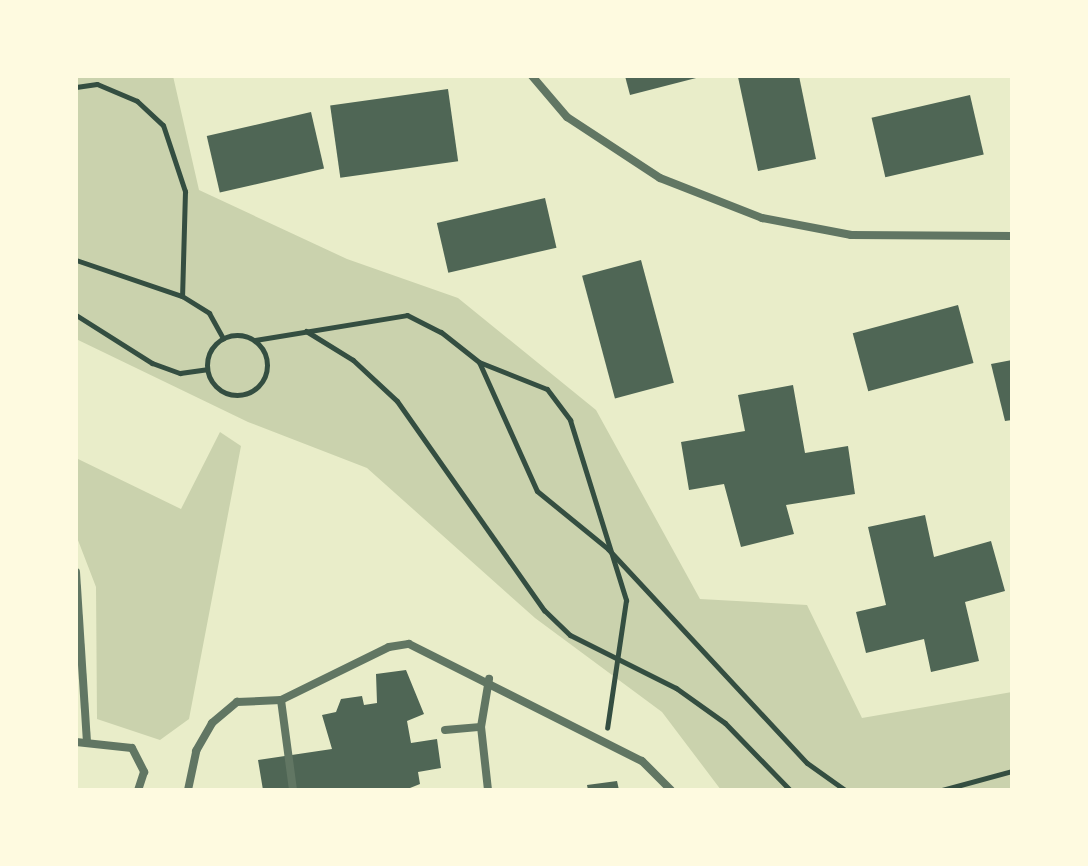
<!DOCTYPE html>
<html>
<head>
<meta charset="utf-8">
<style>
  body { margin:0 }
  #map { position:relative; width:1088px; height:866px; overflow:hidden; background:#e9edc9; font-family:"Noto Serif",serif }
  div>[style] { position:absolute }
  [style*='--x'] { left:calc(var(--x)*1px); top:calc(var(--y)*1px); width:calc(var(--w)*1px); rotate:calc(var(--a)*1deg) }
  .green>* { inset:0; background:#cad2ad }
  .building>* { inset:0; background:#4f6655; transform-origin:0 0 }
  .path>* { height:5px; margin:-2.5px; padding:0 2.5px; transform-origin:2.5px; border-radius:2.5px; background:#344e41 }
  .path>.ring { margin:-2.5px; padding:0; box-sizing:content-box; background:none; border:5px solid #344e41; border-radius:50% }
  .minor>* { height:8px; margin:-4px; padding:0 4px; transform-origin:4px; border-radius:4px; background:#617663 }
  span { translate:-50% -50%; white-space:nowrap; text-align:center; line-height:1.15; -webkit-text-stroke:6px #fefae0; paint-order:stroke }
  .frame { position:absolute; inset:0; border:78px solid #fefae0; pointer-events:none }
</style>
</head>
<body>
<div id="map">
  <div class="green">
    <i style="clip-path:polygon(76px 76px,173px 76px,199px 190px,347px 259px,458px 298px,596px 410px,700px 599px,807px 605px,862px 718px,1012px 692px,1012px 790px,721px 790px,662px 712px,535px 618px,367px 468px,248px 422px,76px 339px)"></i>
    <i style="clip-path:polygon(220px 432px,241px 446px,189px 719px,160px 740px,97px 719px,96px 587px,76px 535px,76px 458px,181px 509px)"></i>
  </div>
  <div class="building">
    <i style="clip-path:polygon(625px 76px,700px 76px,700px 77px,630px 95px)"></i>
    <i style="clip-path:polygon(743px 76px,799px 76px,816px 159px,758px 171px,738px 77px)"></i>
    <i style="left:448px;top:89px;width:73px;height:119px;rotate:82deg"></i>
    <i style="left:970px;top:95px;width:61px;height:101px;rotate:77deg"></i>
    <i style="left:311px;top:112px;width:58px;height:107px;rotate:77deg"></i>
    <i style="left:545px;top:198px;width:51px;height:111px;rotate:77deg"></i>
    <i style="left:641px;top:260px;width:127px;height:61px;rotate:75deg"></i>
    <i style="left:958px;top:305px;width:60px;height:109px;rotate:75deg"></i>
    <i style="clip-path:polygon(1012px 360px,1012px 420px,1005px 421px,991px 364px)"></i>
    <i style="clip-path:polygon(793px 385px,805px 453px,848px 446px,855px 494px,786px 505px,794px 534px,741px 547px,724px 484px,689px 490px,681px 442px,745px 431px,738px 395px)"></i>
    <i style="clip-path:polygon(925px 515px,934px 557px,991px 541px,1005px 591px,965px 602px,979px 661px,931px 672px,924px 639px,866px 653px,856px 612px,886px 605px,868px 527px)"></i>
    <i style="clip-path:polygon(406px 670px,424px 714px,407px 721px,411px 743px,437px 739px,441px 768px,418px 772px,420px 784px,405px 790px,263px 790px,258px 760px,332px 749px,322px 715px,336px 712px,341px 699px,362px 696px,364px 705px,377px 703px,376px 674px)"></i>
    <i style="clip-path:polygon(617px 781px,619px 790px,588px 790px,587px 785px)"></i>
  </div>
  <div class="path">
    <i style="--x:76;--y:87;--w:21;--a:-8"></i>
    <i style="--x:97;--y:84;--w:43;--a:23"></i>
    <i style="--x:137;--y:101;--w:35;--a:43"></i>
    <i style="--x:163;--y:125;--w:70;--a:71.6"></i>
    <i style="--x:185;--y:191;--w:105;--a:91.6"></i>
    <i style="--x:76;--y:260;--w:112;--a:18.8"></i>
    <i style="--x:182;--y:296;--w:32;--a:32"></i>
    <i style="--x:209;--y:313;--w:29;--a:61"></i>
    <i style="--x:76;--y:315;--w:90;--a:32.3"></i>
    <i style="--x:152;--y:363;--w:30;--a:20"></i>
    <i style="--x:180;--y:373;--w:27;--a:-8"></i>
    <i style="--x:306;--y:331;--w:55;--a:31.7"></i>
    <i style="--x:353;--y:360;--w:60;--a:43"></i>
    <i style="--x:397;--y:401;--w:256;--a:54.9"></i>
    <i style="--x:544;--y:610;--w:36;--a:44"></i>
    <i style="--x:570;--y:635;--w:119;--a:26.6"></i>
    <i style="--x:676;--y:688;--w:60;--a:35.5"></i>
    <i style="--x:725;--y:723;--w:93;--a:45.9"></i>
    <i class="ring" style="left:207px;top:335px;width:55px;height:55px"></i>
    <i style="--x:255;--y:340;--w:154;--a:-9.3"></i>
    <i style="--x:407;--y:315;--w:38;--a:27"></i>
    <i style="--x:441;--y:332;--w:48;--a:38.3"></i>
    <i style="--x:479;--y:362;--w:141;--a:65.8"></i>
    <i style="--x:537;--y:491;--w:92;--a:39.2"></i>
    <i style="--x:608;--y:549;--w:292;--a:47.1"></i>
    <i style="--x:807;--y:763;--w:47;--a:35.4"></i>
    <i style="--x:479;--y:362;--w:73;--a:21.7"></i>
    <i style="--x:547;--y:389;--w:39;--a:53"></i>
    <i style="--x:570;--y:420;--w:189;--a:72.7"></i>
    <i style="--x:626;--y:600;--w:129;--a:98.4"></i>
    <i style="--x:942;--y:790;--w:73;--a:-15.2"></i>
  </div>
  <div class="minor">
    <i style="--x:532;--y:76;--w:54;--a:49.5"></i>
    <i style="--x:567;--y:117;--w:111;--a:33.3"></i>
    <i style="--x:660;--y:178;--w:110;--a:21.4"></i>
    <i style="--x:762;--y:218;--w:91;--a:10.8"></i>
    <i style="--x:851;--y:235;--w:161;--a:0.4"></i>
    <i style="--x:76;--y:572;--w:169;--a:86.3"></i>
    <i style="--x:281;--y:700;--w:120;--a:-26.1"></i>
    <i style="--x:389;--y:647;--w:20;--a:-9"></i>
    <i style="--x:409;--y:644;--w:261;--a:26.7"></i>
    <i style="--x:642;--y:761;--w:41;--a:45"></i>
    <i style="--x:445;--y:730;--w:36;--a:-5"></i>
    <i style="--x:76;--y:742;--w:56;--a:6.1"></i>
    <i style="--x:132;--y:748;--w:27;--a:63"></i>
    <i style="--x:144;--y:772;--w:19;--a:108"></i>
    <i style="--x:188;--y:790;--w:40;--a:-78"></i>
    <i style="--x:196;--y:751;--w:32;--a:-60"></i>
    <i style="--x:212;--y:723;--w:33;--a:-40"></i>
    <i style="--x:237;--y:702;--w:44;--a:-2.6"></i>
    <i style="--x:281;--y:700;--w:91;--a:82.4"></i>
    <i style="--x:488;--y:790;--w:63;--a:-96.3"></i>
    <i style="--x:481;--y:727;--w:49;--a:-80.5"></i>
  </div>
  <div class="frame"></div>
</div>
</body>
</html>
